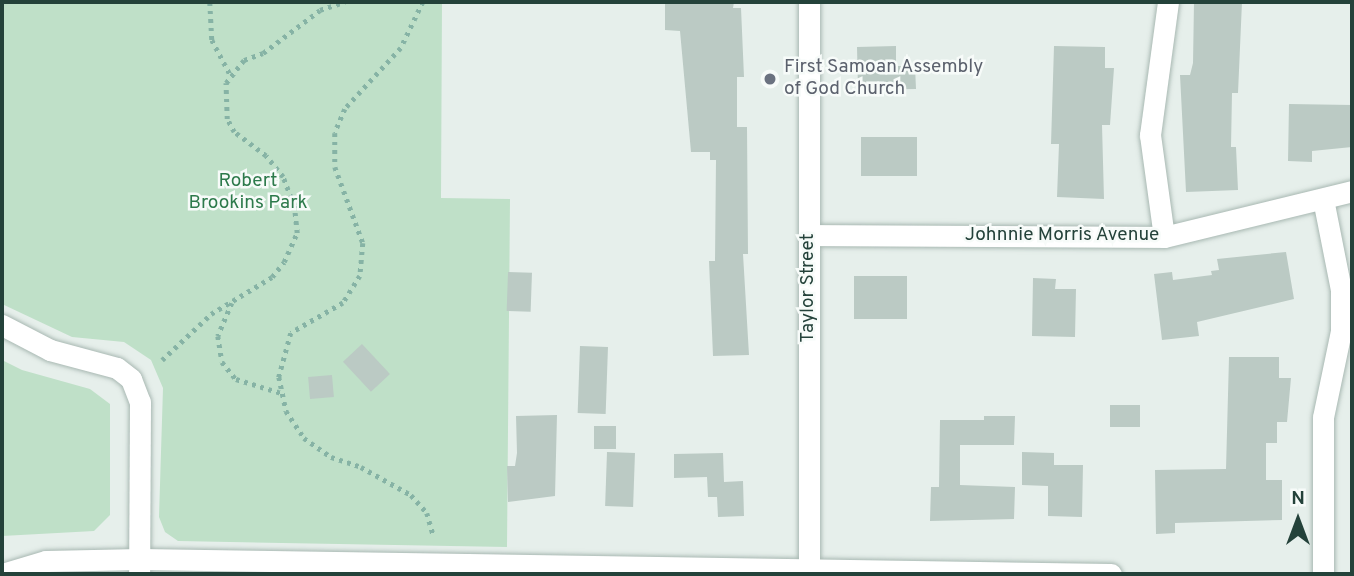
<!DOCTYPE html>
<html>
<head>
<meta charset="utf-8">
<style>
  body { margin:0 }
  #map { position:relative; width:1354px; height:576px; overflow:hidden; background:#e6efeb; font-family:Overpass,sans-serif }
  div>[style] { position:absolute }
  [style*='--x'] { left:calc(var(--x)*1px); top:calc(var(--y)*1px); width:calc(var(--w)*1px); rotate:calc(var(--a)*1deg) }
  .green>* { inset:0; background:#bfe0c8 }
  .building>* { inset:0; background:#bbcac4; transform-origin:0 0 }
  .path>* { height:4.5px; margin-top:-2.25px; transform-origin:0; background:repeating-linear-gradient(90deg,#86b3a5 0 3.5px,transparent 0 8.5px) }
  .roads { filter:drop-shadow(0 0 2px #a8b8b2) drop-shadow(0 0 2px #a8b8b2) }
  .minor>* { height:21px; margin:-10.5px; padding:0 10.5px; transform-origin:10.5px; border-radius:10.5px; background:#fff }
  .dots>* { width:19px; height:19px; translate:-50% -50%; box-sizing:border-box; border:4px solid #f7fbf9; border-radius:50% }
  span { translate:-50% -50%; white-space:nowrap; text-align:center; line-height:1.15; -webkit-text-stroke:5px #f7fbf9; paint-order:stroke }
  .worship-label { font-size:19px; color:#5b616d }
  .left { translate:0 -50%; text-align:left }
  .park-label { font-size:19px; color:#2d7a4b }
  .street-label { font-size:19px; color:#24423a }
  .frame { position:absolute; inset:0; border:4px solid #24423a; pointer-events:none }
  .north { position:absolute; left:1263px; top:485px; width:70px; height:70px; -webkit-text-stroke:5px #f7fbf9; paint-order:stroke; rotate:0deg; font-size:19px; font-weight:700; line-height:28px; text-align:center; color:#24423a }
  .north::after { content:''; display:block; margin:auto; width:24px; height:32px; background:#24423a; clip-path:polygon(50% 0,100% 100%,50% 72%,0 100%) }
</style>
</head>
<body>
<div id="map">
  <div class="green">
    <i style="clip-path:polygon(2px 2px,442px 2px,441px 198px,510px 199px,507px 547px,178px 541px,165px 532px,159px 517px,163px 388px,151px 360px,124px 342px,72px 337px,2px 304px)"></i>
    <i style="clip-path:polygon(2px 360px,22px 370px,90px 389px,110px 404px,110px 515px,94px 531px,2px 536px)"></i>
  </div>
  <div class="building">
    <i style="clip-path:polygon(665px 2px,734px 2px,733px 8px,741px 8px,744px 77px,737px 77px,737px 127px,747px 127px,748px 254px,743px 254px,749px 355px,713px 356px,709px 261px,715px 261px,716px 160px,710px 160px,710px 152px,691px 152px,680px 31px,665px 30px)"></i>
    <i style="clip-path:polygon(1194px 2px,1242px 2px,1238px 93px,1232px 93px,1231px 147px,1236px 147px,1238px 190px,1186px 192px,1180px 75px,1190px 75px,1193px 63px)"></i>
    <i style="clip-path:polygon(896px 46px,896px 66px,915px 66px,916px 89px,858px 90px,857px 47px)"></i>
    <i style="clip-path:polygon(1054px 46px,1105px 47px,1105px 68px,1114px 68px,1110px 125px,1102px 125px,1104px 199px,1057px 197px,1059px 144px,1051px 144px)"></i>
    <i style="clip-path:polygon(1289px 104px,1352px 105px,1352px 147px,1312px 151px,1312px 162px,1288px 161px)"></i>
    <i style="left:861px;top:137px;width:56px;height:39px"></i>
    <i style="clip-path:polygon(1286px 252px,1294px 299px,1197px 322px,1199px 336px,1162px 340px,1154px 274px,1172px 272px,1173px 280px,1212px 275px,1211px 271px,1219px 270px,1217px 259px)"></i>
    <i style="left:508px;top:272px;width:24px;height:39px;rotate:2deg"></i>
    <i style="left:854px;top:276px;width:53px;height:43px"></i>
    <i style="clip-path:polygon(1033px 278px,1056px 279px,1055px 289px,1076px 289px,1075px 337px,1032px 336px)"></i>
    <i style="left:362px;top:344px;width:41px;height:26px;rotate:47deg"></i>
    <i style="left:580px;top:346px;width:28px;height:67px;rotate:2deg"></i>
    <i style="clip-path:polygon(1229px 357px,1279px 357px,1279px 378px,1291px 378px,1287px 422px,1277px 422px,1277px 443px,1266px 443px,1266px 480px,1282px 480px,1282px 520px,1175px 523px,1175px 533px,1156px 534px,1155px 470px,1226px 469px)"></i>
    <i style="left:332px;top:375px;width:22px;height:24px;rotate:85deg"></i>
    <i style="left:1110px;top:405px;width:30px;height:22px"></i>
    <i style="clip-path:polygon(557px 415px,555px 496px,508px 502px,507px 466px,515px 466px,517px 453px,516px 416px)"></i>
    <i style="clip-path:polygon(984px 416px,1015px 416px,1014px 445px,960px 445px,960px 485px,1015px 487px,1014px 519px,930px 521px,931px 487px,939px 487px,940px 420px,984px 420px)"></i>
    <i style="left:594px;top:426px;width:22px;height:23px"></i>
    <i style="left:607px;top:452px;width:28px;height:54px;rotate:2deg"></i>
    <i style="clip-path:polygon(1022px 452px,1054px 453px,1054px 465px,1083px 465px,1082px 517px,1048px 516px,1048px 486px,1022px 485px)"></i>
    <i style="clip-path:polygon(723px 453px,724px 482px,743px 481px,744px 516px,718px 517px,717px 497px,708px 497px,707px 477px,674px 478px,674px 454px)"></i>
  </div>
  <div class="path">
    <i style="--x:210;--y:2;--w:38;--a:87"></i>
    <i style="--x:212;--y:40;--w:41;--a:62.2"></i>
    <i style="--x:423;--y:2;--w:51;--a:115.6"></i>
    <i style="--x:401;--y:48;--w:83;--a:132.6"></i>
    <i style="--x:345;--y:109;--w:26;--a:113"></i>
    <i style="--x:335;--y:133;--w:34;--a:90"></i>
    <i style="--x:335;--y:167;--w:81;--a:69.8"></i>
    <i style="--x:363;--y:243;--w:33;--a:95"></i>
    <i style="--x:360;--y:276;--w:32;--a:122"></i>
    <i style="--x:343;--y:303;--w:60;--a:150"></i>
    <i style="--x:291;--y:333;--w:46;--a:105.3"></i>
    <i style="--x:279;--y:377;--w:35;--a:78"></i>
    <i style="--x:286;--y:411;--w:32;--a:56"></i>
    <i style="--x:304;--y:438;--w:33;--a:35"></i>
    <i style="--x:331;--y:457;--w:32;--a:18"></i>
    <i style="--x:361;--y:467;--w:57;--a:29.2"></i>
    <i style="--x:411;--y:495;--w:24;--a:48"></i>
    <i style="--x:427;--y:513;--w:22;--a:74"></i>
    <i style="--x:232;--y:303;--w:36;--a:113"></i>
    <i style="--x:218;--y:336;--w:26;--a:81"></i>
    <i style="--x:222;--y:362;--w:22;--a:51"></i>
    <i style="--x:236;--y:379;--w:47;--a:17.3"></i>
    <i style="--x:162;--y:360;--w:67;--a:-43.2"></i>
    <i style="--x:211;--y:314;--w:71;--a:-31.2"></i>
    <i style="--x:272;--y:277;--w:19;--a:-51"></i>
    <i style="--x:284;--y:262;--w:32;--a:-66"></i>
    <i style="--x:297;--y:233;--w:27;--a:-96"></i>
    <i style="--x:294;--y:206;--w:31;--a:-111"></i>
    <i style="--x:283;--y:177;--w:27;--a:-129"></i>
    <i style="--x:266;--y:156;--w:40;--a:-143"></i>
    <i style="--x:234;--y:132;--w:15;--a:-118"></i>
    <i style="--x:227;--y:119;--w:36;--a:-92"></i>
    <i style="--x:226;--y:83;--w:29;--a:-52"></i>
    <i style="--x:244;--y:60;--w:20;--a:-20"></i>
    <i style="--x:263;--y:53;--w:71;--a:-37"></i>
    <i style="--x:320;--y:10;--w:26;--a:-18"></i>
  </div>
  <div class="roads">
    <div class="minor">
      <i style="--x:1323;--y:199;--w:93;--a:78.8"></i>
      <i style="--x:1341;--y:290;--w:41;--a:90"></i>
      <i style="--x:1341;--y:331;--w:88;--a:101.8"></i>
      <i style="--x:1323;--y:417;--w:157;--a:90"></i>
      <i style="--x:809;--y:235;--w:355;--a:0.3"></i>
      <i style="--x:1164;--y:237;--w:194;--a:-13.7"></i>
      <i style="--x:1164;--y:237;--w:103;--a:-97.8"></i>
      <i style="--x:1150;--y:135;--w:134;--a:-82.3"></i>
      <i style="--x:2;--y:325;--w:54;--a:27.5"></i>
      <i style="--x:50;--y:350;--w:69;--a:15"></i>
      <i style="--x:117;--y:368;--w:18;--a:38"></i>
      <i style="--x:131;--y:379;--w:25;--a:69"></i>
      <i style="--x:140;--y:402;--w:172;--a:90.3"></i>
      <i style="--x:2;--y:574;--w:46;--a:-16.5"></i>
      <i style="--x:46;--y:561;--w:94;--a:-1.2"></i>
      <i style="--x:140;--y:559;--w:971;--a:0.89"></i>
      <i style="--x:809;--y:574;--w:572;--a:-90"></i>
    </div>
  </div>
  <div class="dots">
    <i style="left:770px;top:79px;background:#6b7280"></i>
  </div>
  <div class="worship-label">
    <span class="left" style="left:784px;top:79px">First Samoan Assembly<br>of God Church</span>
  </div>
  <div class="park-label">
    <span style="left:248px;top:193px">Robert<br>Brookins Park</span>
  </div>
  <div class="street-label">
    <span style="left:1062px;top:236px">Johnnie Morris Avenue</span>
    <span style="left:809px;top:288px;rotate:-90deg">Taylor Street</span>
  </div>
  <div class="frame"></div>
  <div class="north">N</div>
</div>
</body>
</html>
